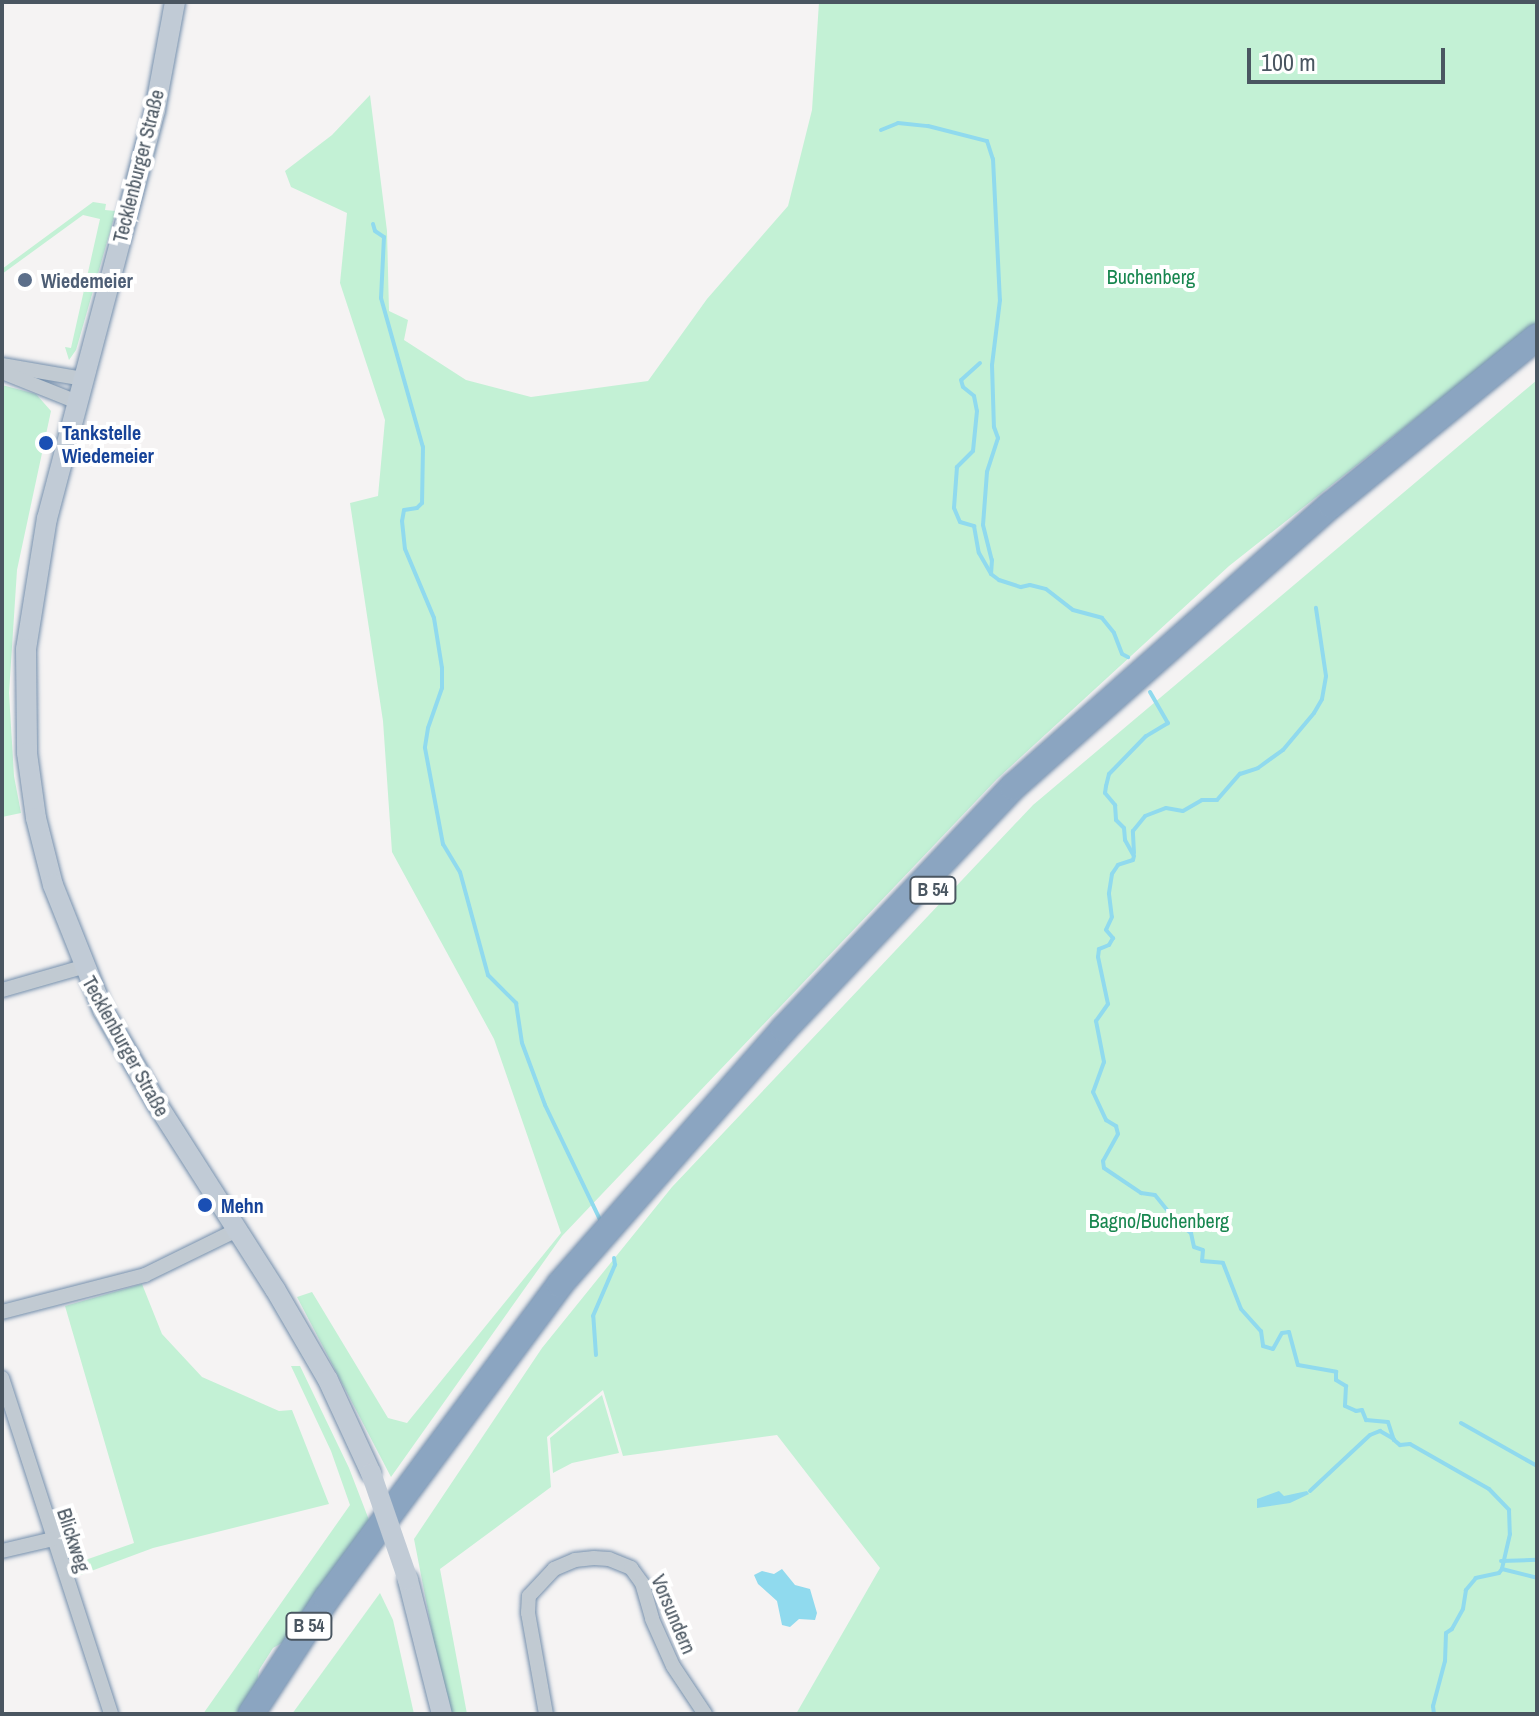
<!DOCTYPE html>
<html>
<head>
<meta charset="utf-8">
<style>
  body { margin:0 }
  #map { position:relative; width:1539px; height:1716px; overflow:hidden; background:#f5f3f3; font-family:"Archivo Narrow",sans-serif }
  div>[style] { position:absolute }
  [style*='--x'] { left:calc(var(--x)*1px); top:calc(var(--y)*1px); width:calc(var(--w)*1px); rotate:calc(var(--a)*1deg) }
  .green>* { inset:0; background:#c3f1d5 }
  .water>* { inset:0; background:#90daee }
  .stream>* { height:4px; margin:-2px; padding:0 2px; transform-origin:2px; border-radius:2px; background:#90daee }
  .roads { filter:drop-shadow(0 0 2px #7690ad) drop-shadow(0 0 2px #7690ad) }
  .street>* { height:14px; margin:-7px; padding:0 7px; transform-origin:7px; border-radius:7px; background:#c1cad2 }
  .secondary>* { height:20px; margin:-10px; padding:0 10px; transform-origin:10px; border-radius:10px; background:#c1cbd6 }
  .highway>* { height:26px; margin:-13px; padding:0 13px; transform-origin:13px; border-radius:13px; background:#8ba5c1 }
  .secondary-bridge>* { height:20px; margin:-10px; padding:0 10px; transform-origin:10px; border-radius:10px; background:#c1cbd6 }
  .dots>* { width:22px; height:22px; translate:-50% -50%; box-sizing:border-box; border:4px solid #fff; border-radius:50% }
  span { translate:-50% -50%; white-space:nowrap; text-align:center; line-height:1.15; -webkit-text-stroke:8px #fff; paint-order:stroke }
  .shield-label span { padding:2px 6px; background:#fff; border:2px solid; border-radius:6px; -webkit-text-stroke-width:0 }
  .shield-label { font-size:18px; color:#4a5661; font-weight:700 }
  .street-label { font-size:20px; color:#4a5661 }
  .park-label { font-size:20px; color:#17864f }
  .service-label { font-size:20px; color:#4e5e75; font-weight:700 }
  .left { translate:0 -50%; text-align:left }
  .transit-label { font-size:20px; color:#164399; font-weight:700 }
  .frame { position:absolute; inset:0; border:4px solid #4a5661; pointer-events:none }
  .scale { position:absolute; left:1247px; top:48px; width:198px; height:36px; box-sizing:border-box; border:4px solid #4a5661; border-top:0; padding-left:10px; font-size:24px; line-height:28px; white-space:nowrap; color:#4a5661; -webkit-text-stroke:6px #fff; paint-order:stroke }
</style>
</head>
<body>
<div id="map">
  <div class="green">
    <i style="clip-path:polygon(819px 2px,1537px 2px,1537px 323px,1229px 566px,997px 779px,562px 1236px,391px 1477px,297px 1297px,312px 1292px,388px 1418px,407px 1423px,561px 1233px,494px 1039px,392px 852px,383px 721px,350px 503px,378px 496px,385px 420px,340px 283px,347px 213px,291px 187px,285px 171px,332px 135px,370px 95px,387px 231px,389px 311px,408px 320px,404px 340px,466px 380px,531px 397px,648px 381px,707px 299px,788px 206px,812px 110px)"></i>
    <i style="clip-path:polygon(93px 202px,106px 204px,105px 210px,116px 211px,76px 350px,69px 360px,65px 347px,71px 348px,100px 219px,83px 215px,2px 274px,2px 269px)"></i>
    <i style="clip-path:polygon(1537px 380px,1537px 1714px,796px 1714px,880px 1568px,777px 1435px,623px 1456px,603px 1390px,547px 1437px,551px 1487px,440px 1569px,467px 1714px,448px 1714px,414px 1539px,542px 1348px,672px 1187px,1033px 805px)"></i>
    <i style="clip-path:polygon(2px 385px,36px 394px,51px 411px,17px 570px,9px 693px,14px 776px,21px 813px,2px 817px)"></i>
    <i style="clip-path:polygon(142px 1284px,162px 1334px,202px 1377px,279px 1411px,292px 1410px,329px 1504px,153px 1548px,75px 1577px,71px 1565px,134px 1543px,65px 1306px)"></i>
    <i style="clip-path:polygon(291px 1366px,300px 1366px,349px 1468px,369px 1520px,287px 1640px,273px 1648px,259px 1670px,257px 1684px,237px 1714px,203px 1714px,350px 1505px,331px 1451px)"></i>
    <i style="clip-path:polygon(602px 1395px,619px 1453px,572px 1463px,553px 1473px,550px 1438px)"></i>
    <i style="clip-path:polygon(380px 1593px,393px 1620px,414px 1714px,292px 1714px)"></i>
  </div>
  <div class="water">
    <i style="clip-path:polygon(1279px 1491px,1284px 1496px,1307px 1491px,1309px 1494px,1290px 1503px,1257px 1508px,1257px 1499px)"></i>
    <i style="clip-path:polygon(782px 1569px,795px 1585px,810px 1589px,817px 1613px,815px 1620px,799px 1619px,790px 1627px,782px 1625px,777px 1601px,758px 1584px,754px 1575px,762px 1571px,774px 1574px)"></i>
  </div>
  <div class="stream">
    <i style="--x:881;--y:130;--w:18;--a:-22"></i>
    <i style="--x:898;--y:123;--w:30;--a:6"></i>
    <i style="--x:928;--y:126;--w:61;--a:14.3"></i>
    <i style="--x:987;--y:141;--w:19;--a:72"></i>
    <i style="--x:993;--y:159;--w:141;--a:87.2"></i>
    <i style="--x:1000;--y:300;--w:65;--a:97"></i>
    <i style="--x:992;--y:365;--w:62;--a:88.2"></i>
    <i style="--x:994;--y:427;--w:12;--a:70"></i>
    <i style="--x:998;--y:438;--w:36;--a:108"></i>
    <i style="--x:987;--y:472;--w:53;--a:94.3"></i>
    <i style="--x:983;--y:525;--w:36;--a:76"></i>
    <i style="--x:992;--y:560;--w:14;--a:94"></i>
    <i style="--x:991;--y:574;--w:10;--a:37"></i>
    <i style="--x:999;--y:580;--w:23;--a:18"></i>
    <i style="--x:1021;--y:587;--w:9;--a:-13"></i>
    <i style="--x:1030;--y:585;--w:16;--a:14"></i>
    <i style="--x:1046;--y:589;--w:34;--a:38"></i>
    <i style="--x:1073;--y:610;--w:30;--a:15"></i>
    <i style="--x:1102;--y:618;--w:19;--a:51"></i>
    <i style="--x:1114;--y:633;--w:22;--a:69"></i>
    <i style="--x:1122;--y:654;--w:7;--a:27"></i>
    <i style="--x:373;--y:224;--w:7;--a:74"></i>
    <i style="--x:375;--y:231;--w:11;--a:34"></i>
    <i style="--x:384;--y:237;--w:61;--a:92.8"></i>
    <i style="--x:381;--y:298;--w:155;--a:74.3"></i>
    <i style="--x:423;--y:447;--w:56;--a:91"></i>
    <i style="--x:422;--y:503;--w:7;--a:135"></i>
    <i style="--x:417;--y:508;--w:13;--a:171"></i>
    <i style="--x:404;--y:510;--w:11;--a:100"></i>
    <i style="--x:402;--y:521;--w:28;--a:84"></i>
    <i style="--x:405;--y:549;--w:75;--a:67.2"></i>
    <i style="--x:434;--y:618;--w:51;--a:80.9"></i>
    <i style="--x:442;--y:668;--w:20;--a:90"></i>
    <i style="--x:442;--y:688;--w:42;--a:109.3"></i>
    <i style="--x:428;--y:728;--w:20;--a:99"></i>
    <i style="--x:425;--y:748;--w:98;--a:79.4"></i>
    <i style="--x:443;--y:844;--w:33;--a:59"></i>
    <i style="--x:460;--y:872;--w:107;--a:74.8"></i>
    <i style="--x:488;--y:975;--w:40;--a:45"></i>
    <i style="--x:516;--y:1003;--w:40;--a:81.5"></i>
    <i style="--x:522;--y:1043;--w:66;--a:69.6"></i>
    <i style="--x:545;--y:1105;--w:130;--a:64.4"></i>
    <i style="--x:980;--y:363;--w:25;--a:138"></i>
    <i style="--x:961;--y:380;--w:7;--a:74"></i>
    <i style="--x:963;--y:387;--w:14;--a:39"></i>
    <i style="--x:974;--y:396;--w:15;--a:79"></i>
    <i style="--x:977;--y:411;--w:40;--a:95.7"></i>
    <i style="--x:973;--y:451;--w:23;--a:135"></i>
    <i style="--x:957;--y:467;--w:41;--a:94.2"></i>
    <i style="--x:954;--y:508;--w:15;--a:67"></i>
    <i style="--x:960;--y:522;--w:15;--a:16"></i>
    <i style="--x:974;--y:526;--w:27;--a:80"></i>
    <i style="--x:979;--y:553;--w:24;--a:60"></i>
    <i style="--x:1150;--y:692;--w:36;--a:60"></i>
    <i style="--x:1168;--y:723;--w:26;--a:149"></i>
    <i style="--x:1146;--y:736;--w:53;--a:134.2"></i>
    <i style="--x:1109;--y:774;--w:12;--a:104"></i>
    <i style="--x:1106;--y:786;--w:7;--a:98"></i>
    <i style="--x:1105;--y:793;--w:16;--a:50"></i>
    <i style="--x:1115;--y:805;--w:15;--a:86"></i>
    <i style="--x:1116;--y:820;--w:11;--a:45"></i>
    <i style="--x:1124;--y:828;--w:12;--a:85"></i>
    <i style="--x:1125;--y:840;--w:18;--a:61"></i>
    <i style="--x:1134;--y:856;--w:4;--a:104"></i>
    <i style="--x:1133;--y:860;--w:16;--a:162"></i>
    <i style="--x:1118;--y:865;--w:11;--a:124"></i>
    <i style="--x:1112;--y:874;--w:20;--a:99"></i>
    <i style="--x:1109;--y:894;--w:23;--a:83"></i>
    <i style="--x:1112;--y:917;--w:14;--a:115"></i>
    <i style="--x:1106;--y:930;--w:11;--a:49"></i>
    <i style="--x:1113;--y:938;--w:8;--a:120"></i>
    <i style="--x:1109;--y:945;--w:11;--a:158"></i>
    <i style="--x:1099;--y:949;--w:8;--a:97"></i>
    <i style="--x:1098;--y:957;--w:48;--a:78"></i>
    <i style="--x:1108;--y:1004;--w:21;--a:125"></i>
    <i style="--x:1096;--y:1021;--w:42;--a:79"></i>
    <i style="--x:1104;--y:1062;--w:32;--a:110"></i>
    <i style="--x:1093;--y:1092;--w:31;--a:65"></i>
    <i style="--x:1106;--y:1120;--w:12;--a:31"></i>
    <i style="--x:1116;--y:1126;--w:8;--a:76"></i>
    <i style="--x:1118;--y:1134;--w:31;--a:119"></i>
    <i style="--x:1103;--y:1161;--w:7;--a:82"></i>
    <i style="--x:1104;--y:1168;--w:45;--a:34"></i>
    <i style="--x:1141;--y:1193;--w:14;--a:8"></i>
    <i style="--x:1155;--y:1195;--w:33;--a:51"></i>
    <i style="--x:1176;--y:1221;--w:19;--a:39"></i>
    <i style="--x:1191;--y:1233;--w:14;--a:78"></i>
    <i style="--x:1194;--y:1247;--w:9;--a:18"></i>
    <i style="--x:1203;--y:1250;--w:11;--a:95"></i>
    <i style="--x:1202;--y:1261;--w:21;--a:5"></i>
    <i style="--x:1223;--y:1263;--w:49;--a:68.6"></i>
    <i style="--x:1241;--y:1309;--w:30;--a:48"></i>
    <i style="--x:1261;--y:1331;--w:15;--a:82"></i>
    <i style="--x:1263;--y:1346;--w:10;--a:17"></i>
    <i style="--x:1273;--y:1349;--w:18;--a:-61"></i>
    <i style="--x:1282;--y:1333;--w:7;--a:-8"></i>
    <i style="--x:1289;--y:1332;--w:34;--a:75"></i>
    <i style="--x:1298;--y:1365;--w:39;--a:10"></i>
    <i style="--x:1336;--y:1372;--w:8;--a:90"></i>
    <i style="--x:1336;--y:1380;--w:12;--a:31"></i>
    <i style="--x:1346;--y:1386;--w:20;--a:93"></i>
    <i style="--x:1345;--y:1406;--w:12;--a:24"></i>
    <i style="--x:1356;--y:1411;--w:6;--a:-9"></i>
    <i style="--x:1362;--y:1410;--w:11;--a:68"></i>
    <i style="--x:1366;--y:1420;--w:22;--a:5"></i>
    <i style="--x:1388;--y:1422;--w:19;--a:72"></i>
    <i style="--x:1394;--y:1440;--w:8;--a:40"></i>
    <i style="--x:1400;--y:1445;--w:10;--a:-6"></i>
    <i style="--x:1410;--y:1444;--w:91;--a:29.7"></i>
    <i style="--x:1489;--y:1489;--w:29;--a:46"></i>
    <i style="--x:1509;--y:1510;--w:24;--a:88"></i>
    <i style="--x:1510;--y:1534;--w:36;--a:103"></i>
    <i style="--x:1502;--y:1569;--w:5;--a:127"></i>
    <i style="--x:1499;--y:1573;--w:24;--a:168"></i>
    <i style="--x:1476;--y:1578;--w:16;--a:130"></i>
    <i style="--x:1466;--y:1590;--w:19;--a:99"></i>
    <i style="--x:1463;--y:1609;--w:23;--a:119"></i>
    <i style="--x:1452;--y:1629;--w:7;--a:146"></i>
    <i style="--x:1446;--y:1633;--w:28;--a:92"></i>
    <i style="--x:1445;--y:1661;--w:47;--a:104.9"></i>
    <i style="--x:1433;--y:1706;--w:8;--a:83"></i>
    <i style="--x:1134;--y:853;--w:22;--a:-93"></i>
    <i style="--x:1133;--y:831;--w:19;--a:-51"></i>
    <i style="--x:1145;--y:816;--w:22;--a:-21"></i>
    <i style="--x:1166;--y:808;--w:17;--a:10"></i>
    <i style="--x:1183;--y:811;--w:22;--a:-30"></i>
    <i style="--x:1202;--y:800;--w:15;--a:0"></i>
    <i style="--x:1217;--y:800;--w:35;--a:-49"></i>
    <i style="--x:1240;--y:774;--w:19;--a:-18"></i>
    <i style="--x:1258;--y:768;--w:31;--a:-36"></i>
    <i style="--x:1283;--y:750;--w:48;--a:-50"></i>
    <i style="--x:1314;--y:713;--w:16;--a:-60"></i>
    <i style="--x:1322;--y:699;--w:23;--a:-80"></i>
    <i style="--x:1326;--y:676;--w:69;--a:-98.4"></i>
    <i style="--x:596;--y:1355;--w:39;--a:-94"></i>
    <i style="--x:593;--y:1316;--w:56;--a:-66.7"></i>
    <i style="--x:615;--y:1265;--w:7;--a:-98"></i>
    <i style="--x:1461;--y:1423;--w:87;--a:29.5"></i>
    <i style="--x:1310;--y:1491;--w:82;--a:-43"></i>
    <i style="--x:1370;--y:1435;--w:11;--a:-22"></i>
    <i style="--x:1380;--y:1431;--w:16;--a:30"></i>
    <i style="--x:1501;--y:1561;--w:36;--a:-2"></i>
    <i style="--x:1502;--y:1569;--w:36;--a:14"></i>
  </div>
  <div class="roads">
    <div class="street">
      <i style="--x:2;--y:365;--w:82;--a:9.8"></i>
      <i style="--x:2;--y:372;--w:81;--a:21.8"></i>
      <i style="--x:2;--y:990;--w:84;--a:-15.9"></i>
      <i style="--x:2;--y:1312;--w:148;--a:-14.5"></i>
      <i style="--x:145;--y:1275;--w:102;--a:-26.1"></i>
      <i style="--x:2;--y:1378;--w:353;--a:72"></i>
      <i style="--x:2;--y:1551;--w:52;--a:-13.2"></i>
      <i style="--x:546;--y:1714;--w:103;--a:-100.1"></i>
      <i style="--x:528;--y:1613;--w:17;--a:-87"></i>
      <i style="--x:529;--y:1596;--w:37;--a:-47"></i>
      <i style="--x:554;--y:1569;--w:23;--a:-23"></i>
      <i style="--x:575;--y:1560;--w:19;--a:-6"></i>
      <i style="--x:594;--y:1558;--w:15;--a:4"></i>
      <i style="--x:609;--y:1559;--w:24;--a:22"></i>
      <i style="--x:631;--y:1568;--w:19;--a:54"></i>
      <i style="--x:642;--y:1583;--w:37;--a:74"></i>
      <i style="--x:652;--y:1619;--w:51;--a:65.9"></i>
      <i style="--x:673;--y:1666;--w:58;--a:56.3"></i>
    </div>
    <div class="secondary">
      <i style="--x:175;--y:2;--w:110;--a:100.5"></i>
      <i style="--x:155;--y:110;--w:422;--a:104.8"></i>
      <i style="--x:47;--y:518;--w:133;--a:99.1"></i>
      <i style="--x:26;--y:649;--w:104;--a:89.4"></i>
      <i style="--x:27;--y:753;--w:66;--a:82.1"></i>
      <i style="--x:36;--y:818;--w:69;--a:75.8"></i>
      <i style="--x:53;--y:885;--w:135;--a:68.2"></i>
      <i style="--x:103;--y:1010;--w:108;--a:60.1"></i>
      <i style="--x:157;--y:1104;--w:219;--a:57.5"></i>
      <i style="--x:275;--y:1289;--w:105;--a:59.8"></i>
      <i style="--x:328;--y:1380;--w:102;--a:65.2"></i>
      <i style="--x:408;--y:1580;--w:138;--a:75.8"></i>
    </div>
    <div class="highway">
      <i style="--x:251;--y:1714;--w:139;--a:-56.8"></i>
      <i style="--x:327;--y:1598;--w:391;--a:-53.4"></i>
      <i style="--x:560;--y:1284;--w:339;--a:-48.7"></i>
      <i style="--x:784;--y:1029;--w:333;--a:-46.6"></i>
      <i style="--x:1013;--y:787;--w:425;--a:-41.6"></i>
      <i style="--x:1331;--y:505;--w:266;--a:-39.2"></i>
    </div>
  </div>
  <div class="secondary-bridge">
    <i style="--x:371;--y:1473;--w:113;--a:70.9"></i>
  </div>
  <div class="dots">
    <i style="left:25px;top:280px;background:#5c6f8a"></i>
    <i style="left:46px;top:443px;background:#1a4fb4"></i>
    <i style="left:205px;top:1205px;background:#1a4fb4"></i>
  </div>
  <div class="shield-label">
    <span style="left:933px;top:890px">B 54</span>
    <span style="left:309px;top:1626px">B 54</span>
  </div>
  <div class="street-label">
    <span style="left:138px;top:166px;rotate:-76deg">Tecklenburger Straße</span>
    <span style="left:126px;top:1046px;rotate:61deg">Tecklenburger Straße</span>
    <span style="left:74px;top:1540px;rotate:72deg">Blickweg</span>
    <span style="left:674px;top:1614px;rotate:67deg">Vorsundern</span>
  </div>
  <div class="park-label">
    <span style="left:1151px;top:276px">Buchenberg</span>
    <span style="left:1159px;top:1220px">Bagno/Buchenberg</span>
  </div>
  <div class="service-label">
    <span class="left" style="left:41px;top:280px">Wiedemeier</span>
  </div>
  <div class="transit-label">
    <span class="left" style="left:62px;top:444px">Tankstelle<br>Wiedemeier</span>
    <span class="left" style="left:221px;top:1205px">Mehn</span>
  </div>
  <div class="frame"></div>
  <div class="scale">100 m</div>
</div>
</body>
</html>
